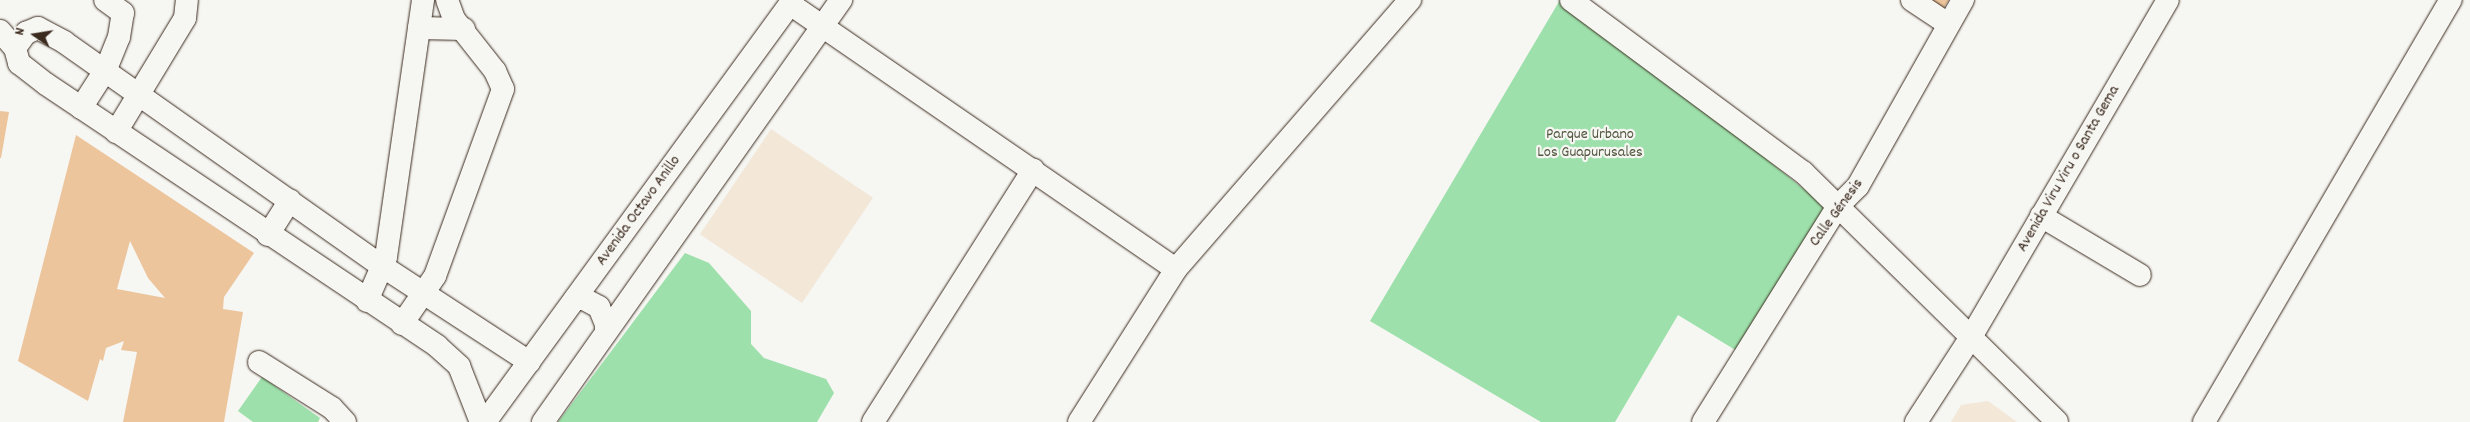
<!DOCTYPE html>
<html>
<head>
<meta charset="utf-8">
<style>
  body { margin:0 }
  #map { position:relative; width:2470px; height:422px; overflow:hidden; background:#f6f6f2; font-family:Dekko,sans-serif }
  div>[style] { position:absolute }
  [style*='--x'] { left:calc(var(--x)*1px); top:calc(var(--y)*1px); width:calc(var(--w)*1px); rotate:calc(var(--a)*1deg) }
  .built>* { inset:0; background:#f3e7d8; transform-origin:0 0 }
  .green>* { inset:0; background:#9de0ab }
  .building>* { inset:0; background:#edc59d }
  .roads { filter:drop-shadow(0 0 1px #3b2a1e) drop-shadow(0 0 1px #3b2a1e) }
  .minor>* { height:22px; margin:-11px; padding:0 11px; transform-origin:11px; border-radius:11px; background:#f6f6f2 }
  span { translate:-50% -50%; white-space:nowrap; text-align:center; line-height:1.15; -webkit-text-stroke:4.5px #f6f6f2; paint-order:stroke }
  .park-label { font-size:16px; color:#545841 }
  .street-label { font-size:16px; color:#3b2a1e }
  .north { position:absolute; left:10px; top:10px; width:50px; height:50px; -webkit-text-stroke:4px #f6f6f2; paint-order:stroke; rotate:283deg; font-size:14px; font-weight:700; line-height:20px; text-align:center; color:#3b2a1e }
  .north::after { content:''; display:block; margin:auto; width:18px; height:22px; background:#3b2a1e; clip-path:polygon(50% 0,100% 100%,50% 72%,0 100%) }
</style>
</head>
<body>
<div id="map">
  <div class="built">
    <i style="left:771px;top:129px;width:123px;height:127px;rotate:34deg"></i>
    <i style="clip-path:polygon(1988px 401px,2017px 422px,1951px 422px,1961px 405px)"></i>
  </div>
  <div class="green">
    <i style="clip-path:polygon(1560px 0,1570px 0,1827px 208px,1737px 351px,1678px 315px,1615px 422px,1541px 422px,1370px 321px)"></i>
    <i style="clip-path:polygon(685px 253px,709px 263px,751px 311px,751px 344px,764px 358px,826px 379px,834px 393px,817px 422px,558px 422px)"></i>
    <i style="clip-path:polygon(262px 377px,320px 418px,318px 422px,253px 422px,238px 411px)"></i>
  </div>
  <div class="building">
    <i style="clip-path:polygon(1930px 0,1949px 0,1943px 9px)"></i>
    <i style="clip-path:polygon(0 111px,9px 112px,1px 158px,0 158px)"></i>
    <i style="clip-path:polygon(evenodd,76px 135px,254px 253px,224px 297px,223px 309px,243px 312px,224px 422px,123px 422px,137px 352px,121px 350px,124px 341px,106px 348px,103px 361px,100px 359px,88px 401px,18px 361px,76px 135px,130px 241px,148px 278px,165px 298px,117px 289px,130px 241px)"></i>
  </div>
  <div class="roads">
    <div class="minor">
      <i style="--x:1571;--y:0;--w:289;--a:36.6"></i>
      <i style="--x:1803;--y:172;--w:356;--a:44.5"></i>
      <i style="--x:1912;--y:0;--w:43;--a:33.7"></i>
      <i style="--x:790;--y:4;--w:468;--a:34.5"></i>
      <i style="--x:419;--y:28;--w:45;--a:1.3"></i>
      <i style="--x:0;--y:31;--w:23;--a:49"></i>
      <i style="--x:15;--y:48;--w:16;--a:75"></i>
      <i style="--x:19;--y:63;--w:34;--a:38"></i>
      <i style="--x:46;--y:84;--w:471;--a:33.8"></i>
      <i style="--x:437;--y:346;--w:30;--a:42"></i>
      <i style="--x:459;--y:366;--w:60;--a:68.6"></i>
      <i style="--x:15;--y:48;--w:19;--a:-54"></i>
      <i style="--x:26;--y:33;--w:13;--a:-23"></i>
      <i style="--x:38;--y:28;--w:30;--a:28"></i>
      <i style="--x:64;--y:42;--w:389;--a:35.2"></i>
      <i style="--x:382;--y:266;--w:176;--a:33.1"></i>
      <i style="--x:81;--y:108;--w:46;--a:-57.3"></i>
      <i style="--x:106;--y:69;--w:35;--a:-68"></i>
      <i style="--x:119;--y:37;--w:24;--a:-81"></i>
      <i style="--x:123;--y:13;--w:22;--a:-144"></i>
      <i style="--x:116;--y:132;--w:133;--a:-58.8"></i>
      <i style="--x:185;--y:18;--w:18;--a:-84"></i>
      <i style="--x:2041;--y:216;--w:115;--a:30.8"></i>
      <i style="--x:268;--y:235;--w:41;--a:-57.8"></i>
      <i style="--x:575;--y:299;--w:9;--a:0"></i>
      <i style="--x:584;--y:299;--w:17;--a:28"></i>
      <i style="--x:599;--y:307;--w:18;--a:68"></i>
      <i style="--x:606;--y:324;--w:8;--a:90"></i>
      <i style="--x:367;--y:301;--w:48;--a:-66.6"></i>
      <i style="--x:386;--y:257;--w:260;--a:-81.8"></i>
      <i style="--x:402;--y:324;--w:58;--a:-55.5"></i>
      <i style="--x:435;--y:276;--w:199;--a:-70"></i>
      <i style="--x:503;--y:89;--w:20;--a:-114"></i>
      <i style="--x:495;--y:71;--w:66;--a:-128.3"></i>
      <i style="--x:454;--y:19;--w:20;--a:-110"></i>
      <i style="--x:259;--y:362;--w:86;--a:32.2"></i>
      <i style="--x:332;--y:408;--w:19;--a:47"></i>
      <i style="--x:485;--y:422;--w:522;--a:-53.88"></i>
      <i style="--x:543;--y:422;--w:517;--a:-54.77"></i>
      <i style="--x:873;--y:422;--w:299;--a:-57.6"></i>
      <i style="--x:1079;--y:422;--w:181;--a:-57.6"></i>
      <i style="--x:1176;--y:269;--w:357;--a:-49"></i>
      <i style="--x:1703;--y:422;--w:255;--a:-58"></i>
      <i style="--x:1838;--y:206;--w:28;--a:-45"></i>
      <i style="--x:1858;--y:186;--w:214;--a:-60.6"></i>
      <i style="--x:1916;--y:422;--w:101;--a:-57.1"></i>
      <i style="--x:1971;--y:337;--w:390;--a:-59.7"></i>
      <i style="--x:2204;--y:422;--w:489;--a:-59.7"></i>
    </div>
  </div>
  <div class="park-label">
    <span style="left:1590px;top:144px">Parque Urbano<br>Los Guapurusales</span>
  </div>
  <div class="street-label">
    <span style="left:2069px;top:169px;rotate:-60deg">Avenida Viru Viru o Santa Gema</span>
    <span style="left:639px;top:211px;rotate:-54deg">Avenida Octavo Anillo</span>
    <span style="left:1837px;top:213px;rotate:-54deg">Calle Génesis</span>
  </div>
  <div class="north">N</div>
</div>
</body>
</html>
